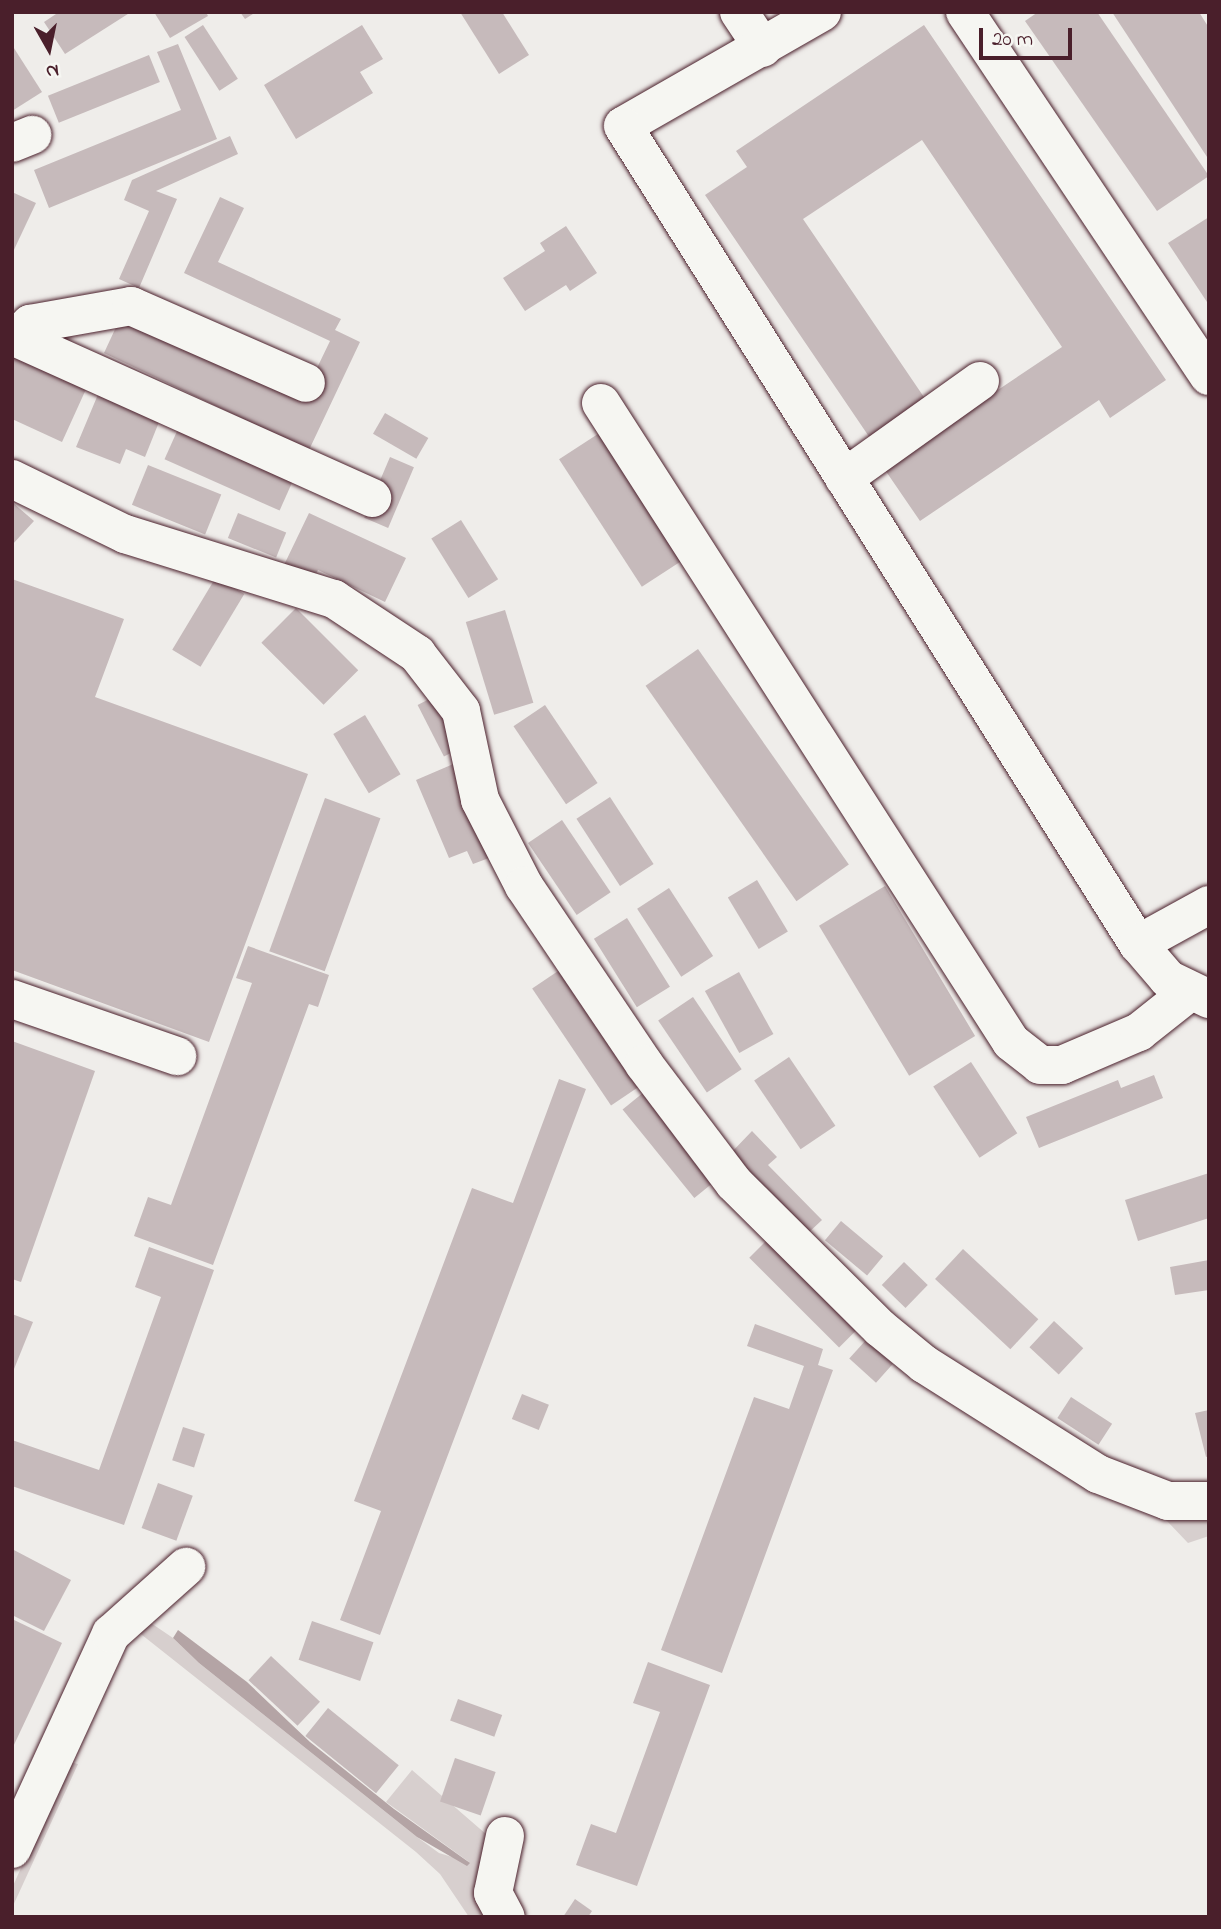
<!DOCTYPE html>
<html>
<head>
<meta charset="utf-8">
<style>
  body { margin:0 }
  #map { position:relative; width:1221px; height:1929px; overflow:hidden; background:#efedea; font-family:"Indie Flower",sans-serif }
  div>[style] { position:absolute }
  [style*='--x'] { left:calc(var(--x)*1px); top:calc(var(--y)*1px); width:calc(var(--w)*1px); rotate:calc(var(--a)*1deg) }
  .green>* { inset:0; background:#d7cfce }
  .water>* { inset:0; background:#b4a4a5 }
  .building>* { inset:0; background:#c6babb; transform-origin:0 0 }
  .roads { filter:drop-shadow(0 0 2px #4a1f2b) drop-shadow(0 0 2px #4a1f2b) }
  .minor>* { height:38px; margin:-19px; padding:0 19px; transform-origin:19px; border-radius:19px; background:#f6f6f2 }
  span { translate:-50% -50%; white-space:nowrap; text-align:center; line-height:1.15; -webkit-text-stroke:5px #f6f6f2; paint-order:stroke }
  .frame { position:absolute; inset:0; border:14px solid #4a1f2b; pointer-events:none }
  .north { position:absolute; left:14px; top:14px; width:70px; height:70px; -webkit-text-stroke:5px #f6f6f2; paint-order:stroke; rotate:171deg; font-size:19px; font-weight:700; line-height:28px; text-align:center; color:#4a1f2b }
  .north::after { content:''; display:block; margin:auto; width:24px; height:32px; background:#4a1f2b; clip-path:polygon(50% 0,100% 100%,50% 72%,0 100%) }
  .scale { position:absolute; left:979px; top:28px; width:93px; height:32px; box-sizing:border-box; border:4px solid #4a1f2b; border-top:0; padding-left:9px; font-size:21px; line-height:24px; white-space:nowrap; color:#4a1f2b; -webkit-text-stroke:5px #f6f6f2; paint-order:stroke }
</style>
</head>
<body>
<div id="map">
  <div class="green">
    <i style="clip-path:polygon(1147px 1500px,1209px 1509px,1209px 1536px,1188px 1543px)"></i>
    <i style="clip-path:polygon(145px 1619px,173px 1638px,199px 1663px,417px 1837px,439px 1853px,469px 1862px,386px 1802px,412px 1770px,494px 1841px,492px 1917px,469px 1917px,440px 1874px,416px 1852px,137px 1631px)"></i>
    <i style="clip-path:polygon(69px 1762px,78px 1764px,12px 1908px,12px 1888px)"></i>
  </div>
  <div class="water">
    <i style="clip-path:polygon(178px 1630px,247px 1682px,310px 1742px,394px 1809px,470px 1863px,467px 1866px,417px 1837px,199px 1663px,173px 1638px)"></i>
  </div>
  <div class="building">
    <i style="clip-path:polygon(59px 12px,131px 12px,65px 54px,44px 22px)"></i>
    <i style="clip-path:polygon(154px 12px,206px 12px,208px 16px,170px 38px)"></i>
    <i style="clip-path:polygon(240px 12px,256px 12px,245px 19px)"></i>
    <i style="clip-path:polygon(460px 12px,502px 12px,529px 55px,499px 74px)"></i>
    <i style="clip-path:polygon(1038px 12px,1097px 12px,1209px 176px,1157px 211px,1025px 21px)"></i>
    <i style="clip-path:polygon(1112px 12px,1199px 12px,1209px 28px,1209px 160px)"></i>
    <i style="left:203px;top:25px;width:64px;height:22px;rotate:57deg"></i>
    <i style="clip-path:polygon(362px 25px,383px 59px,360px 72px,373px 93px,296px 139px,264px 85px)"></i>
    <i style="clip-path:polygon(924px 25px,1166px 380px,1110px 418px,1099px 400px,920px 521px,883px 467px,1062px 347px,922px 140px,803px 219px,930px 406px,874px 444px,705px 195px,747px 167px,736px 151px)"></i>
    <i style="clip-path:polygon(178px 44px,217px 139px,49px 208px,34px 170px,181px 110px,157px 52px)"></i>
    <i style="clip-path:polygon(12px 45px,42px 92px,12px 111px)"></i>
    <i style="left:149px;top:55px;width:29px;height:109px;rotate:68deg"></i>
    <i style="clip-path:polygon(230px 136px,238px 154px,156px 191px,177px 199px,139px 288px,119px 279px,149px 211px,124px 200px,132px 180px)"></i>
    <i style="clip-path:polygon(12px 192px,36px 203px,12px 254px)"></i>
    <i style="clip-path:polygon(220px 197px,244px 208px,218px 262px,341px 319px,335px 330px,360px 342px,309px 450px,104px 353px,123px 312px,303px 397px,330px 341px,184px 273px)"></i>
    <i style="clip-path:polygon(1209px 217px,1209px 305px,1168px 243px)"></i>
    <i style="clip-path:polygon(566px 226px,597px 273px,570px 291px,566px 285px,525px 311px,503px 278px,545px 251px,540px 243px)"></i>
    <i style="clip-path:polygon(12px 353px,87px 387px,62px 442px,12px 419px)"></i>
    <i style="clip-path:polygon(99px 392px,161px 417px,145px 457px,126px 449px,120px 464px,76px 447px)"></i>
    <i style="left:385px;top:413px;width:50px;height:24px;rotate:30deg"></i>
    <i style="left:182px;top:420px;width:126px;height:43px;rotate:24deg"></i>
    <i style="left:601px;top:432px;width:152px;height:50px;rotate:57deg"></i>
    <i style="left:390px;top:457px;width:26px;height:66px;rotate:23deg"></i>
    <i style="left:148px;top:465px;width:79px;height:43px;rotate:22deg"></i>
    <i style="clip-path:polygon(12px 502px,34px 521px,12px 545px)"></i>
    <i style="left:238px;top:513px;width:52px;height:27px;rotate:22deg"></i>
    <i style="clip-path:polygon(309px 513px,406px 558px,385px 602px,318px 570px,314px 578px,284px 565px)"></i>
    <i style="left:461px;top:520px;width:70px;height:35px;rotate:58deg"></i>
    <i style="left:216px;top:577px;width:33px;height:85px;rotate:31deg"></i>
    <i style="clip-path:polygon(12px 579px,124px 619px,95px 697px,308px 774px,209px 1042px,12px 970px)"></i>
    <i style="left:296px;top:608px;width:88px;height:49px;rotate:45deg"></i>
    <i style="left:505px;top:610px;width:97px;height:41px;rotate:73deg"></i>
    <i style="left:698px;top:649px;width:263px;height:64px;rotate:55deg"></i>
    <i style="left:439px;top:694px;width:58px;height:24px;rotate:63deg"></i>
    <i style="left:545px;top:705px;width:94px;height:38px;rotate:56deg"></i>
    <i style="left:365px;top:715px;width:69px;height:37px;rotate:59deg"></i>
    <i style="clip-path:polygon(458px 762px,497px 855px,473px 864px,467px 851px,449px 858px,416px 780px)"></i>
    <i style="left:610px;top:797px;width:80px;height:40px;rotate:57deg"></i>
    <i style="left:325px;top:798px;width:59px;height:163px;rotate:20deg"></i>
    <i style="left:562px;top:820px;width:87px;height:41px;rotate:56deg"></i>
    <i style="left:757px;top:880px;width:60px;height:34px;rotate:59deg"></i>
    <i style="left:885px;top:886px;width:175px;height:77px;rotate:59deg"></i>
    <i style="left:669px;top:888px;width:81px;height:38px;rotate:57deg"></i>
    <i style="left:627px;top:918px;width:81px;height:39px;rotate:58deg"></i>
    <i style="clip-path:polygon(248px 946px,329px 975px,318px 1007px,309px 1004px,213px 1265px,134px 1236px,148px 1197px,171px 1205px,252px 983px,236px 978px)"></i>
    <i style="left:567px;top:965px;width:141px;height:42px;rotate:56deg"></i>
    <i style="left:739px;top:972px;width:71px;height:39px;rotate:61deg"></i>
    <i style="left:693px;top:997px;width:87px;height:42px;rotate:56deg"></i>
    <i style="clip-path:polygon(12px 1041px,95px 1071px,21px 1282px,12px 1279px)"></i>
    <i style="left:789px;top:1057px;width:83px;height:42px;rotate:56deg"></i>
    <i style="left:971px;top:1062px;width:85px;height:45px;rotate:57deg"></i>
    <i style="clip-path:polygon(1154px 1075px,1163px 1098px,1039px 1148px,1026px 1117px,1118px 1080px,1121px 1088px)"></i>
    <i style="clip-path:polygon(559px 1079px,586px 1089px,380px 1635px,340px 1620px,381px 1511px,354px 1501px,472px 1188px,513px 1203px)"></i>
    <i style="left:649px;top:1088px;width:114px;height:34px;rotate:51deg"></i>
    <i style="clip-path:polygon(752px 1131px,777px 1157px,768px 1165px,822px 1220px,806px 1235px,728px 1156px)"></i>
    <i style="clip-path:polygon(1209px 1173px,1209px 1218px,1138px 1241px,1125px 1200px)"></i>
    <i style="left:841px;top:1221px;width:55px;height:25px;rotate:40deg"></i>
    <i style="left:774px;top:1233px;width:127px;height:35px;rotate:45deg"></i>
    <i style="clip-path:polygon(149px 1247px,214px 1270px,124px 1525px,12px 1486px,12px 1440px,99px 1470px,161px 1297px,135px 1287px)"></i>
    <i style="left:963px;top:1249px;width:103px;height:41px;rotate:43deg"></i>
    <i style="clip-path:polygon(1209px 1260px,1209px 1290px,1175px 1295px,1170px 1267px)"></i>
    <i style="left:904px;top:1262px;width:33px;height:32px;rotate:44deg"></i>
    <i style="clip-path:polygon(12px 1314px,33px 1322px,12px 1374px)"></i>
    <i style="left:1054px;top:1321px;width:40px;height:36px;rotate:43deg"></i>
    <i style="clip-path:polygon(755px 1324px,823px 1349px,818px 1365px,833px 1370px,722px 1673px,661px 1650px,754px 1397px,789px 1409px,804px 1366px,747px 1346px)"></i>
    <i style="left:866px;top:1340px;width:36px;height:25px;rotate:42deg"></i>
    <i style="left:522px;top:1394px;width:29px;height:27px;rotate:22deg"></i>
    <i style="left:1071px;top:1397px;width:49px;height:25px;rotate:33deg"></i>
    <i style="clip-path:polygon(1209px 1410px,1209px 1456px,1206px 1457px,1195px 1413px)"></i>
    <i style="left:183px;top:1427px;width:23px;height:35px;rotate:18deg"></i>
    <i style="left:158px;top:1483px;width:37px;height:48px;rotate:20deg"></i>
    <i style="clip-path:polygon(12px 1549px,71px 1580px,44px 1631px,12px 1615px)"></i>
    <i style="clip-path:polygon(12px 1619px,62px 1643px,12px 1749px)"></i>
    <i style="left:312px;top:1621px;width:65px;height:41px;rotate:19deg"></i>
    <i style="left:271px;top:1656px;width:67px;height:33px;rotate:43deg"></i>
    <i style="clip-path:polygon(648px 1662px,710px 1685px,637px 1886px,576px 1865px,591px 1824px,616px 1833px,660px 1712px,633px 1703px)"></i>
    <i style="left:458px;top:1699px;width:47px;height:23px;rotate:20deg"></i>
    <i style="left:328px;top:1708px;width:91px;height:36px;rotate:39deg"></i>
    <i style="left:455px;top:1758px;width:43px;height:46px;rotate:19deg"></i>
    <i style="clip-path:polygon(575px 1899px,592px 1911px,588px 1917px,563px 1917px)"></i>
  </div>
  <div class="roads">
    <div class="minor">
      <i style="--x:739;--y:12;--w:43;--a:56.3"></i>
      <i style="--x:822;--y:12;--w:229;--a:150.2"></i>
      <i style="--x:623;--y:126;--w:967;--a:57.81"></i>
      <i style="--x:1138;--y:944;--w:81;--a:-28.8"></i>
      <i style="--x:965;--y:12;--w:438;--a:56.2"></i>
      <i style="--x:12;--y:143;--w:22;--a:-22"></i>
      <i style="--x:12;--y:336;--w:395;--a:24.2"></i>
      <i style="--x:16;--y:338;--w:20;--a:-45"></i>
      <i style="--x:30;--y:324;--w:103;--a:-10.1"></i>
      <i style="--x:131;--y:306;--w:191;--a:23.7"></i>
      <i style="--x:601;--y:403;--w:759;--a:57.31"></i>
      <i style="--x:1011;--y:1042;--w:37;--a:38"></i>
      <i style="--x:1040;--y:1065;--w:22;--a:0"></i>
      <i style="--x:1062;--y:1065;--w:84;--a:-23.2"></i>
      <i style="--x:1139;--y:1032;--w:63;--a:-38.5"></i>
      <i style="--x:844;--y:478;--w:167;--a:-35.5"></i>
      <i style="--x:12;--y:479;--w:126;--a:26"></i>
      <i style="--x:125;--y:534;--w:219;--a:17.3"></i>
      <i style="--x:334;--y:599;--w:100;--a:33.5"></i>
      <i style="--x:417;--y:654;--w:72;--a:52.3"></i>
      <i style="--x:461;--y:711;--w:91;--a:77.9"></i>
      <i style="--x:480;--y:800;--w:97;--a:62.9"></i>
      <i style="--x:524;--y:886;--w:215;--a:56"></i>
      <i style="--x:644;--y:1064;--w:149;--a:52.9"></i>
      <i style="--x:734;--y:1183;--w:206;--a:44.8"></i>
      <i style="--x:880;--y:1328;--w:57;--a:39.3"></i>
      <i style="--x:924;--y:1364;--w:206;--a:32.3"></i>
      <i style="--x:1098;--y:1474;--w:75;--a:21.1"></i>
      <i style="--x:1168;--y:1501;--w:41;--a:0"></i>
      <i style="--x:1138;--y:944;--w:46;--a:49.4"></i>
      <i style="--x:1168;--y:979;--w:46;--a:26"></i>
      <i style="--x:12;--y:999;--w:175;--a:19.1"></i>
      <i style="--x:505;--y:1836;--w:58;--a:101.9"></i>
      <i style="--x:493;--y:1893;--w:27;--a:62"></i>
      <i style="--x:12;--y:1849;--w:237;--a:-65.3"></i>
      <i style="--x:111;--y:1634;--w:101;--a:-41.8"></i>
    </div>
  </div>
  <div class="frame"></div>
  <div class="north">N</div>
  <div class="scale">20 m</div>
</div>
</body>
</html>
